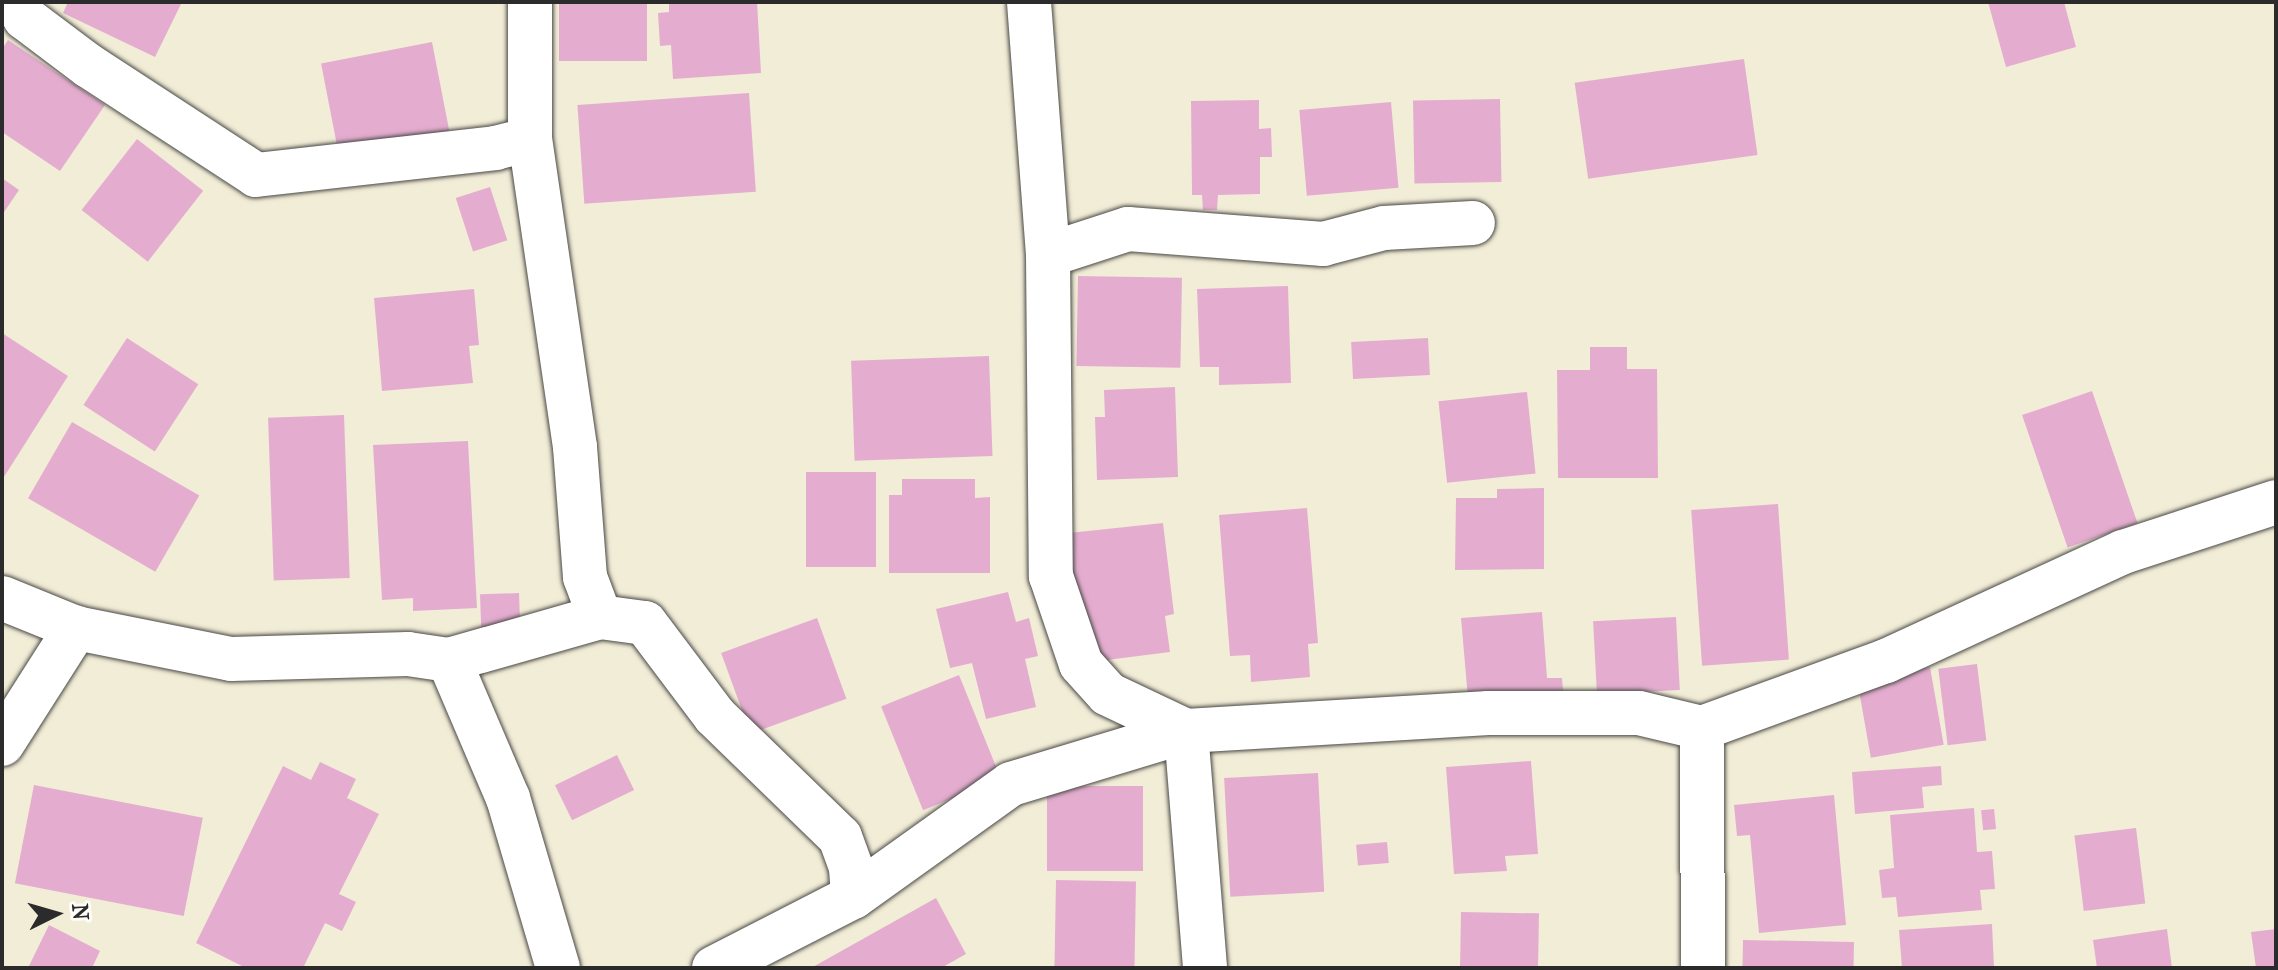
<!DOCTYPE html>
<html>
<head>
<meta charset="utf-8">
<style>
  body { margin:0 }
  #map { position:relative; width:2278px; height:970px; overflow:hidden; background:#f2edd7; font-family:"IM FELL French Canon",serif }
  div>[style] { position:absolute }
  [style*='--x'] { left:calc(var(--x)*1px); top:calc(var(--y)*1px); width:calc(var(--w)*1px); rotate:calc(var(--a)*1deg) }
  .building>* { inset:0; background:#e4add0; transform-origin:0 0 }
  .roads { filter:drop-shadow(0 0 2px #494845) drop-shadow(0 0 2px #494845) }
  .minor>* { height:44px; margin:-22px; padding:0 22px; transform-origin:22px; border-radius:22px; background:#fff }
  span { translate:-50% -50%; white-space:nowrap; text-align:center; line-height:1.15; -webkit-text-stroke:6px #fdfcf7; paint-order:stroke }
  .frame { position:absolute; inset:0; border:4px solid #2b2b2b; pointer-events:none }
  .north { position:absolute; left:16px; top:874px; width:80px; height:80px; -webkit-text-stroke:6px #fdfcf7; paint-order:stroke; rotate:85deg; font-size:22px; font-weight:700; line-height:32px; text-align:center; color:#2b2b2b }
  .north::after { content:''; display:block; margin:auto; width:28px; height:36px; background:#2b2b2b; clip-path:polygon(50% 0,100% 100%,50% 72%,0 100%) }
</style>
</head>
<body>
<div id="map">
  <div class="building">
    <i style="clip-path:polygon(68px 2px,182px 2px,155px 57px,63px 13px)"></i>
    <i style="left:559px;top:2px;width:88px;height:59px"></i>
    <i style="clip-path:polygon(669px 2px,757px 2px,761px 73px,673px 79px,671px 45px,660px 46px,658px 13px,669px 12px)"></i>
    <i style="clip-path:polygon(1988px 2px,2064px 2px,2076px 47px,2006px 67px)"></i>
    <i style="clip-path:polygon(8px 40px,105px 105px,60px 171px,2px 132px,2px 49px)"></i>
    <i style="left:432px;top:42px;width:93px;height:113px;rotate:79deg"></i>
    <i style="left:1744px;top:59px;width:97px;height:171px;rotate:82deg"></i>
    <i style="left:749px;top:93px;width:99px;height:172px;rotate:86deg"></i>
    <i style="left:1500px;top:99px;width:83px;height:87px;rotate:89deg"></i>
    <i style="clip-path:polygon(1259px 100px,1259px 129px,1271px 128px,1272px 157px,1260px 157px,1260px 194px,1218px 195px,1217px 210px,1203px 210px,1202px 195px,1192px 195px,1191px 101px)"></i>
    <i style="left:1391px;top:102px;width:86px;height:92px;rotate:85deg"></i>
    <i style="left:137px;top:139px;width:84px;height:90px;rotate:38deg"></i>
    <i style="clip-path:polygon(2px 178px,19px 190px,2px 215px)"></i>
    <i style="left:490px;top:187px;width:56px;height:36px;rotate:72deg"></i>
    <i style="left:1078px;top:276px;width:104px;height:90px;rotate:1deg"></i>
    <i style="clip-path:polygon(1288px 286px,1291px 383px,1219px 385px,1219px 367px,1200px 367px,1197px 289px)"></i>
    <i style="clip-path:polygon(474px 289px,479px 345px,469px 346px,473px 383px,382px 391px,374px 298px)"></i>
    <i style="clip-path:polygon(2px 333px,68px 376px,2px 480px)"></i>
    <i style="left:127px;top:338px;width:85px;height:80px;rotate:33deg"></i>
    <i style="left:1428px;top:338px;width:37px;height:77px;rotate:87deg"></i>
    <i style="clip-path:polygon(1590px 347px,1627px 347px,1627px 369px,1657px 369px,1658px 478px,1558px 478px,1557px 370px,1590px 370px)"></i>
    <i style="left:989px;top:356px;width:100px;height:138px;rotate:88deg"></i>
    <i style="clip-path:polygon(1175px 387px,1178px 477px,1097px 480px,1095px 417px,1105px 417px,1104px 390px)"></i>
    <i style="left:2092px;top:391px;width:140px;height:74px;rotate:71deg"></i>
    <i style="left:1527px;top:392px;width:82px;height:89px;rotate:84deg"></i>
    <i style="left:344px;top:415px;width:163px;height:76px;rotate:88deg"></i>
    <i style="left:72px;top:422px;width:147px;height:88px;rotate:30deg"></i>
    <i style="clip-path:polygon(468px 441px,477px 608px,413px 611px,413px 598px,382px 600px,373px 445px)"></i>
    <i style="left:806px;top:472px;width:70px;height:95px"></i>
    <i style="clip-path:polygon(902px 479px,975px 479px,975px 498px,990px 497px,990px 573px,889px 573px,889px 495px,902px 495px)"></i>
    <i style="clip-path:polygon(1544px 488px,1544px 569px,1455px 570px,1456px 498px,1497px 498px,1497px 489px)"></i>
    <i style="left:1778px;top:504px;width:156px;height:87px;rotate:86deg"></i>
    <i style="clip-path:polygon(1307px 508px,1318px 643px,1308px 644px,1310px 677px,1251px 682px,1250px 655px,1230px 656px,1219px 515px)"></i>
    <i style="clip-path:polygon(1163px 523px,1174px 614px,1165px 616px,1170px 652px,1091px 662px,1077px 608px,1069px 533px)"></i>
    <i style="clip-path:polygon(1008px 592px,1016px 622px,1029px 618px,1038px 656px,1025px 659px,1036px 707px,986px 719px,972px 663px,950px 668px,936px 609px)"></i>
    <i style="left:519px;top:593px;width:34px;height:39px;rotate:88deg"></i>
    <i style="clip-path:polygon(1542px 612px,1547px 678px,1562px 678px,1564px 703px,1469px 710px,1461px 618px)"></i>
    <i style="left:1676px;top:617px;width:73px;height:83px;rotate:87deg"></i>
    <i style="left:817px;top:618px;width:86px;height:102px;rotate:70deg"></i>
    <i style="left:1977px;top:664px;width:77px;height:39px;rotate:83deg"></i>
    <i style="left:1930px;top:667px;width:79px;height:74px;rotate:80deg"></i>
    <i style="left:959px;top:675px;width:112px;height:84px;rotate:68deg"></i>
    <i style="left:617px;top:755px;width:39px;height:69px;rotate:64deg"></i>
    <i style="clip-path:polygon(1531px 761px,1538px 854px,1505px 856px,1507px 871px,1454px 874px,1446px 767px)"></i>
    <i style="clip-path:polygon(320px 762px,356px 779px,347px 798px,379px 814px,339px 894px,356px 902px,342px 931px,325px 923px,303px 968px,246px 968px,196px 943px,283px 766px,311px 780px)"></i>
    <i style="clip-path:polygon(1941px 766px,1942px 785px,1922px 787px,1924px 808px,1855px 814px,1852px 772px)"></i>
    <i style="left:1318px;top:773px;width:119px;height:94px;rotate:87deg"></i>
    <i style="left:34px;top:785px;width:172px;height:100px;rotate:11deg"></i>
    <i style="left:1047px;top:786px;width:96px;height:85px"></i>
    <i style="clip-path:polygon(1834px 795px,1846px 925px,1759px 933px,1750px 835px,1737px 836px,1734px 805px)"></i>
    <i style="clip-path:polygon(1974px 808px,1977px 852px,1992px 851px,1995px 889px,1980px 890px,1982px 910px,1898px 917px,1896px 897px,1882px 898px,1879px 870px,1894px 868px,1890px 815px)"></i>
    <i style="left:1994px;top:809px;width:20px;height:13px;rotate:84deg"></i>
    <i style="left:2136px;top:828px;width:76px;height:62px;rotate:83deg"></i>
    <i style="left:1387px;top:842px;width:21px;height:31px;rotate:85deg"></i>
    <i style="left:1056px;top:880px;width:80px;height:88px;rotate:1deg"></i>
    <i style="clip-path:polygon(936px 898px,966px 954px,941px 968px,811px 968px)"></i>
    <i style="left:1461px;top:912px;width:78px;height:56px;rotate:1deg"></i>
    <i style="clip-path:polygon(1992px 924px,1994px 968px,1902px 968px,1899px 930px)"></i>
    <i style="clip-path:polygon(49px 925px,100px 951px,92px 968px,28px 968px)"></i>
    <i style="clip-path:polygon(2167px 929px,2172px 968px,2097px 968px,2093px 940px)"></i>
    <i style="clip-path:polygon(2276px 929px,2276px 968px,2256px 968px,2251px 932px)"></i>
    <i style="left:1743px;top:940px;width:111px;height:28px;rotate:1deg"></i>
  </div>
  <div class="roads">
    <div class="minor">
      <i style="--x:15;--y:2;--w:19;--a:58"></i>
      <i style="--x:25;--y:18;--w:80;--a:36.9"></i>
      <i style="--x:89;--y:66;--w:199;--a:33.1"></i>
      <i style="--x:256;--y:175;--w:241;--a:-6.4"></i>
      <i style="--x:495;--y:148;--w:36;--a:-14"></i>
      <i style="--x:1029;--y:2;--w:254;--a:85.7"></i>
      <i style="--x:1048;--y:255;--w:321;--a:89.5"></i>
      <i style="--x:1051;--y:576;--w:93;--a:71.2"></i>
      <i style="--x:1081;--y:664;--w:40;--a:48"></i>
      <i style="--x:1108;--y:694;--w:86;--a:25.4"></i>
      <i style="--x:1186;--y:731;--w:303;--a:-3.4"></i>
      <i style="--x:1488;--y:713;--w:151;--a:0"></i>
      <i style="--x:1639;--y:713;--w:65;--a:13.4"></i>
      <i style="--x:1702;--y:728;--w:196;--a:-20"></i>
      <i style="--x:1886;--y:661;--w:261;--a:-24.7"></i>
      <i style="--x:2123;--y:552;--w:161;--a:-18.1"></i>
      <i style="--x:1048;--y:255;--w:84;--a:-18"></i>
      <i style="--x:1128;--y:229;--w:196;--a:4.4"></i>
      <i style="--x:1323;--y:244;--w:63;--a:-14.7"></i>
      <i style="--x:1384;--y:228;--w:89;--a:-3.2"></i>
      <i style="--x:2;--y:598;--w:80;--a:22.1"></i>
      <i style="--x:76;--y:628;--w:158;--a:11.3"></i>
      <i style="--x:231;--y:659;--w:177;--a:-1.6"></i>
      <i style="--x:408;--y:654;--w:41;--a:8.3"></i>
      <i style="--x:449;--y:660;--w:157;--a:-15.9"></i>
      <i style="--x:600;--y:617;--w:43;--a:-110.6"></i>
      <i style="--x:585;--y:577;--w:130;--a:-94.4"></i>
      <i style="--x:575;--y:447;--w:311;--a:-98.3"></i>
      <i style="--x:530;--y:139;--w:137;--a:-90"></i>
      <i style="--x:600;--y:617;--w:45;--a:7.6"></i>
      <i style="--x:645;--y:623;--w:116;--a:53"></i>
      <i style="--x:715;--y:716;--w:174;--a:44.1"></i>
      <i style="--x:840;--y:837;--w:33;--a:70"></i>
      <i style="--x:851;--y:868;--w:29;--a:86"></i>
      <i style="--x:853;--y:897;--w:194;--a:-35.6"></i>
      <i style="--x:1011;--y:784;--w:183;--a:-16.8"></i>
      <i style="--x:1186;--y:731;--w:238;--a:85.4"></i>
      <i style="--x:449;--y:660;--w:150;--a:66.9"></i>
      <i style="--x:508;--y:798;--w:177;--a:73.6"></i>
      <i style="--x:1702;--y:728;--w:240;--a:89.8"></i>
      <i style="--x:2;--y:744;--w:138;--a:-57.5"></i>
      <i style="--x:714;--y:968;--w:156;--a:-27.1"></i>
    </div>
  </div>
  <div class="frame"></div>
  <div class="north">N</div>
</div>
</body>
</html>
